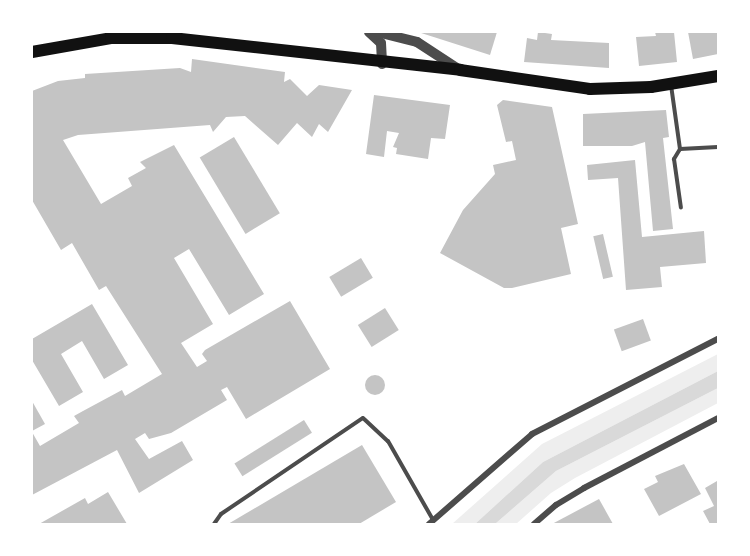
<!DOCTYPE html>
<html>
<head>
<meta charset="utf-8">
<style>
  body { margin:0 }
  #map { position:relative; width:750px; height:556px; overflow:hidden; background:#fff; font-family:Jost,sans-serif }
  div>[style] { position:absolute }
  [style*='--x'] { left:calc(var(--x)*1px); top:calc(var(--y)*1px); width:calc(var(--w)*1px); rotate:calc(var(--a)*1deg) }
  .green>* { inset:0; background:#eee }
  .water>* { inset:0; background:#d9d9d9 }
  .building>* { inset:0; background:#c4c4c4; transform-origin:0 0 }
  .round { border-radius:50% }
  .service>* { height:4px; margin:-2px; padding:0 2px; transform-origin:2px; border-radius:2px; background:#4c4c4c }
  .minor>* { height:6px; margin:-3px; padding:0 3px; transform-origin:3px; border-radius:3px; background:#4c4c4c }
  .tertiary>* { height:10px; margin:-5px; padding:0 5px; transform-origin:5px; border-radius:5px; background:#4c4c4c }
  .secondary>* { height:12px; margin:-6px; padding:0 6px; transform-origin:6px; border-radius:6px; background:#111 }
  span { translate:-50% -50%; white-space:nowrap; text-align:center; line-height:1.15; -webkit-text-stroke:6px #fff; paint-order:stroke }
  .frame { position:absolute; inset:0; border:33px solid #fff; pointer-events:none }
</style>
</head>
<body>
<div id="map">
  <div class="green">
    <i style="clip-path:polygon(718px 354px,718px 371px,543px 462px,475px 524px,452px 524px,542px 444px)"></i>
    <i style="clip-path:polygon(718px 388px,718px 403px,575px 478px,551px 493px,516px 524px,495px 524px,556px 471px)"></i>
  </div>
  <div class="water">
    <i style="clip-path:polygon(718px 371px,718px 388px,556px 471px,495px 524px,475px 524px,543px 462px)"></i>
  </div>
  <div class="building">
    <i style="clip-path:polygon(418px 32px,497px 32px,490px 55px)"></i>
    <i style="clip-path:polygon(538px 32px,552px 34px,551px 40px,609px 43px,609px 68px,524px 62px,527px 38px,537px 40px)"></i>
    <i style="clip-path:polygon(655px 32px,674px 32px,677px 62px,639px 66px,636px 37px,656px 36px)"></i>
    <i style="clip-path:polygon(688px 32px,718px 32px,718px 54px,693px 59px)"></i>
    <i style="clip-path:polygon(192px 59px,285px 72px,284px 82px,290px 79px,307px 96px,319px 85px,352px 90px,328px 132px,319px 124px,312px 137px,297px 123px,278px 145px,245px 116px,226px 117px,213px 132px,210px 125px,78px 135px,63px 140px,101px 204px,132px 186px,128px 178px,146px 168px,140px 162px,174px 145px,264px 294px,229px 315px,189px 249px,174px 258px,213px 324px,181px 343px,197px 367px,207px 361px,202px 354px,205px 350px,290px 301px,330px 369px,246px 419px,227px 387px,221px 390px,227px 400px,171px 433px,149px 439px,145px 433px,135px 439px,149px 459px,182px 441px,193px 460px,139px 493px,117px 450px,32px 495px,32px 432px,40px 446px,79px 423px,74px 416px,83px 411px,122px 390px,125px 396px,162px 374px,106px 286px,99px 290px,72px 243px,61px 250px,32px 200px,32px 91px,58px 81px,85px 78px,85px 74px,180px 68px,191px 72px)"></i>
    <i style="clip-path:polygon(374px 95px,450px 105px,445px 139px,431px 138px,428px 159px,396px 154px,397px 148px,393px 147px,399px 133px,387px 131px,384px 157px,366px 154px)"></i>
    <i style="clip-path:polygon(503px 100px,552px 107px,578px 224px,561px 228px,571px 274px,512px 288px,504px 288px,440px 253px,463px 210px,495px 174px,493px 165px,516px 160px,512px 141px,506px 142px,497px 105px)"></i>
    <i style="clip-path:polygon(666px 110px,669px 137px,663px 138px,673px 229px,653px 231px,645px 142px,632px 146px,583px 146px,583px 114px)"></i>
    <i style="left:234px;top:137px;width:89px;height:40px;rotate:59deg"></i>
    <i style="clip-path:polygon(635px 160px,642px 237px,704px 231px,706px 263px,660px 267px,662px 287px,626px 290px,618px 178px,588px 180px,587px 165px)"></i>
    <i style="left:603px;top:234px;width:44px;height:10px;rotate:77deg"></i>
    <i style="left:361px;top:258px;width:23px;height:37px;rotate:59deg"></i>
    <i style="clip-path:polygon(92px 304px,128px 365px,104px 379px,82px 341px,61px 354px,83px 392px,59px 406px,32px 360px,32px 339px)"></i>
    <i style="left:385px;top:308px;width:26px;height:32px;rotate:58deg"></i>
    <i style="left:643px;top:319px;width:23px;height:31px;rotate:70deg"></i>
    <i class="round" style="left:365px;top:375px;width:20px;height:20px"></i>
    <i style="clip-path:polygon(32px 401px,45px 424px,32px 431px)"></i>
    <i style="left:304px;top:420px;width:15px;height:82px;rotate:58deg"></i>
    <i style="clip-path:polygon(362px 445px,396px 502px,359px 524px,228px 524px)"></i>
    <i style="clip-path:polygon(684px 464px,701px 494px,659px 516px,644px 489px,658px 482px,655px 476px)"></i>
    <i style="clip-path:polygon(717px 481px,718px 524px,710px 524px,703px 511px,714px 506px,705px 488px)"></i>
    <i style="clip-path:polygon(108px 492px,127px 524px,39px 524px,85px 498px,88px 504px)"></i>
    <i style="clip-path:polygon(599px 499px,613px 524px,552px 524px)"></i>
  </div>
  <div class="service">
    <i style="--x:671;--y:85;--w:65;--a:82"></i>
    <i style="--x:680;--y:149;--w:12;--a:121"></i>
    <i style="--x:674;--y:159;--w:49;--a:81.9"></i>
    <i style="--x:680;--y:149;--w:38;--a:-3"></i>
    <i style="--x:214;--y:524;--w:12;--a:-55"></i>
    <i style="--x:221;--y:514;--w:171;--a:-34.1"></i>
    <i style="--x:363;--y:418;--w:34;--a:43"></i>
    <i style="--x:388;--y:441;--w:91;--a:60.3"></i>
  </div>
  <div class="minor">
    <i style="--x:429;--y:524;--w:137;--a:-41.1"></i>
    <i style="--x:532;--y:434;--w:209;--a:-27.1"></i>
    <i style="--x:534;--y:524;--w:29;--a:-41"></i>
    <i style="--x:556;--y:505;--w:33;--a:-31"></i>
    <i style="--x:584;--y:488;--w:151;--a:-27.6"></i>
  </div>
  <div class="tertiary">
    <i style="--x:369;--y:32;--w:16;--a:43"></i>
    <i style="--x:381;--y:43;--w:21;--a:87"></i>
    <i style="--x:377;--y:32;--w:41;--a:14"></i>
    <i style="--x:417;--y:42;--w:51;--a:33.1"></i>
  </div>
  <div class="secondary">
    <i style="--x:32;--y:52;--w:80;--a:-10"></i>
    <i style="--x:111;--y:38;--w:61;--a:0"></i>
    <i style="--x:172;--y:38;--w:290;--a:6.3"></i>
    <i style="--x:460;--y:70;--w:131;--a:8.3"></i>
    <i style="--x:590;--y:89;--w:61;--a:-1.9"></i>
    <i style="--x:651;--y:87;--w:68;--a:-9.3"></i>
  </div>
  <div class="frame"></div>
</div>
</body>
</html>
